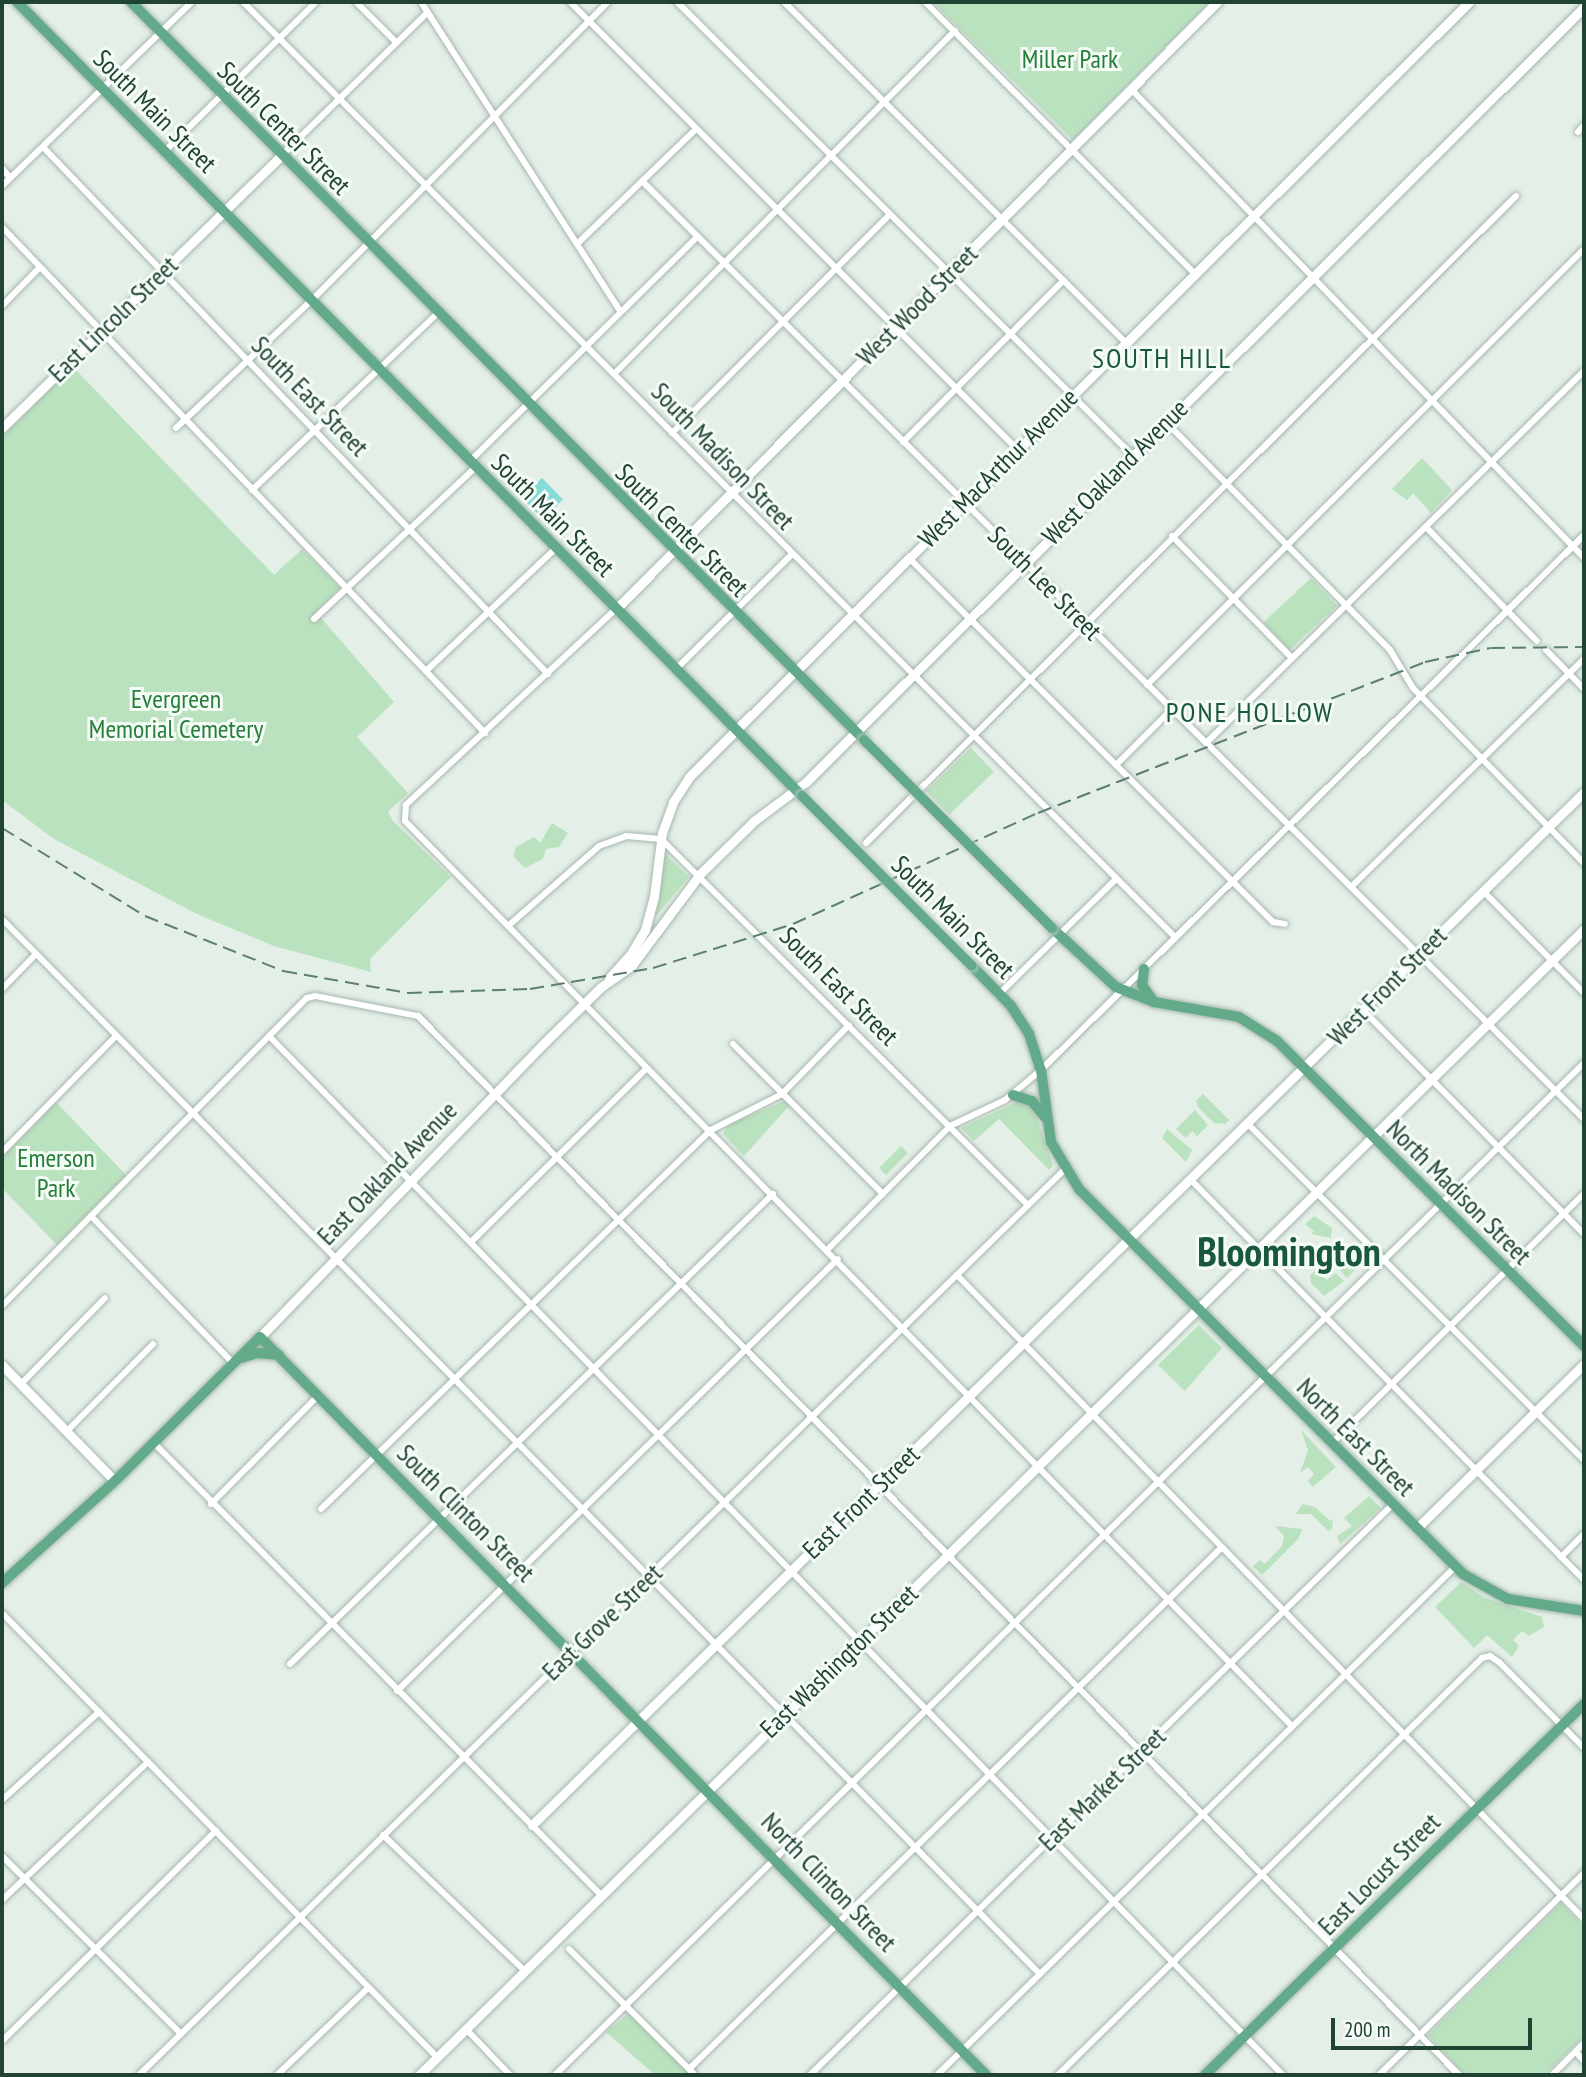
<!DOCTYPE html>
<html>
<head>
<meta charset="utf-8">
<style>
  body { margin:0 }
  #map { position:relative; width:1586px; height:2077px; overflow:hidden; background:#e4efe8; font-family:"PT Sans Narrow",sans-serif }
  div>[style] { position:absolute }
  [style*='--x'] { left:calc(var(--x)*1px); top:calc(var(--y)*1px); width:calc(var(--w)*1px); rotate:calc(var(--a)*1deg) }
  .green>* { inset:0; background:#bbe2be; transform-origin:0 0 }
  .water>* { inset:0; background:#86dad7; transform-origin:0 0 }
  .roads { filter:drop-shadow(0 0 2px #a6b8ae) drop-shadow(0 0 2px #a6b8ae) }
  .street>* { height:6px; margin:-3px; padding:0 3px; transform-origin:3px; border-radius:3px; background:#fff }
  .secondary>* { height:9px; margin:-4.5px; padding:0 4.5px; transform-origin:4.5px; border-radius:4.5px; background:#fff }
  .primary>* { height:10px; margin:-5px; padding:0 5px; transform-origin:5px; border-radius:5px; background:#63aa8b }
  .rail>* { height:2px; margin-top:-1px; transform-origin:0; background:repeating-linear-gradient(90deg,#5c7f6f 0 14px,transparent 0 21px) }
  .bridges { filter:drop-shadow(0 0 2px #c1cac6) drop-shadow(0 0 2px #c1cac6) }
  .primary-bridge>* { height:10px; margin:-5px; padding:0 5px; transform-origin:5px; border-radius:5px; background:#63aa8b }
  span { translate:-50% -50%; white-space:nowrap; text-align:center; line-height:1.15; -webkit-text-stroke:6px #f5fbf7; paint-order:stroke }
  .park-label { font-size:26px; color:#267f38 }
  .street-label { font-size:26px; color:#214334 }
  .neighbourhood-label { font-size:28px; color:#1a583d; letter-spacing:2px }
  .town-label { font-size:40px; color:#1a583d; font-weight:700 }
  .frame { position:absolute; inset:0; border:4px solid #214334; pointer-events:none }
  .scale { position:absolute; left:1331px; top:2018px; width:201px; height:32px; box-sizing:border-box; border:4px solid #214334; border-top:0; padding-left:9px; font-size:21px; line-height:24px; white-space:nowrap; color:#214334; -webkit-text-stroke:5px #f5fbf7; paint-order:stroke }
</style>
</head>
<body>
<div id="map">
  <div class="green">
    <i style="clip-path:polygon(933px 2px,1209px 2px,1073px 140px)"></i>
    <i style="clip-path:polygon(71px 365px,274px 575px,302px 549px,340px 588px,316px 612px,394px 702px,357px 737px,408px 793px,388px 812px,393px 821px,451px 877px,370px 959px,371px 972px,274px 946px,199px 915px,54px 839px,2px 800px,2px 435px)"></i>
    <i style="clip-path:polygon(1422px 458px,1452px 490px,1431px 513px,1413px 493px,1407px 500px,1392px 489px)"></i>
    <i style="left:1311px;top:578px;width:38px;height:65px;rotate:47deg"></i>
    <i style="left:971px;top:748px;width:33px;height:62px;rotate:46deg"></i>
    <i style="clip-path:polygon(552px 823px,568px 833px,559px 847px,546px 849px,543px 859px,525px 868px,513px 856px,516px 847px,534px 837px,540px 843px)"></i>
    <i style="clip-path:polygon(666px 855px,689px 877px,656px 916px,664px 858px)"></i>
    <i style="clip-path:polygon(1203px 1094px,1229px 1120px,1225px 1124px,1214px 1123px,1198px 1107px,1196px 1101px)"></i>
    <i style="clip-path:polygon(784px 1101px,790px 1105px,744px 1156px,723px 1134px,728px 1125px)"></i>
    <i style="clip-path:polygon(56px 1102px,126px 1175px,57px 1245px,2px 1188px,2px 1158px)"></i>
    <i style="clip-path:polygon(1017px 1102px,1030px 1104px,1035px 1112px,1053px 1166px,1049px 1170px,999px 1119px,974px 1141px,961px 1128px)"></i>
    <i style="clip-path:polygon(1195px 1110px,1208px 1125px,1197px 1136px,1192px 1131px,1186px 1138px,1176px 1129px)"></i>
    <i style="clip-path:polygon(1167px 1129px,1192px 1150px,1186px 1162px,1162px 1138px)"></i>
    <i style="left:901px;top:1146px;width:10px;height:31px;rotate:45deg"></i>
    <i style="clip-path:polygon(1314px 1216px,1332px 1228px,1331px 1238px,1311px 1234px,1314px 1231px,1305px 1224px)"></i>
    <i style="clip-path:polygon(1291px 1238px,1306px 1262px,1302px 1267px,1281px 1253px)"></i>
    <i style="clip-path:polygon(1342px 1242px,1362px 1257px,1361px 1264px,1347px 1278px,1339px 1269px,1345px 1262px,1336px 1250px)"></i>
    <i style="clip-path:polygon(1315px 1271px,1327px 1280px,1335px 1273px,1344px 1281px,1324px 1296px,1311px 1283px,1310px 1275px)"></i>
    <i style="clip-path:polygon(1199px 1325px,1222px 1348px,1185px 1391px,1158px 1365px)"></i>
    <i style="clip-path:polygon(1301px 1430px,1336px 1467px,1313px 1487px,1308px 1481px,1314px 1474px,1308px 1467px,1300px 1473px,1308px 1450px)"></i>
    <i style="clip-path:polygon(1369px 1496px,1381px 1508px,1340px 1544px,1337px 1536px,1352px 1526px,1344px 1518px)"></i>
    <i style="clip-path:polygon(1302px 1504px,1315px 1507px,1330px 1521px,1333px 1519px,1332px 1529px,1328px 1531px,1311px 1514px,1296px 1514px)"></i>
    <i style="clip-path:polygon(1275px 1526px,1302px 1529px,1299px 1538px,1262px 1575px,1253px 1566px,1260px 1560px,1265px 1564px,1282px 1546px,1284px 1536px)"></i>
    <i style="clip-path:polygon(1461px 1582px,1485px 1598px,1542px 1617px,1544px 1627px,1529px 1636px,1522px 1631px,1513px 1640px,1519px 1646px,1512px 1657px,1487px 1635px,1474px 1648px,1435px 1607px)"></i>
    <i style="clip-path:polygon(1561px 1903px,1584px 1927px,1584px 2036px,1544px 2075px,1465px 2075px,1428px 2035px)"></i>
    <i style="clip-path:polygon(629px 2013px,692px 2075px,655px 2075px,606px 2032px)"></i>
  </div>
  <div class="water">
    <i style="left:542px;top:478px;width:30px;height:28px;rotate:46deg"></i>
  </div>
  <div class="roads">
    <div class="street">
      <i style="--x:243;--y:2;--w:1320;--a:45.09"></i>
      <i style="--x:356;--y:2;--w:57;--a:45"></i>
      <i style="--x:421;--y:2;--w:368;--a:57.2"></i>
      <i style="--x:570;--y:2;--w:632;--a:45"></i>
      <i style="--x:677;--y:2;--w:642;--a:44.87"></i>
      <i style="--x:784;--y:2;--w:480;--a:44.9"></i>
      <i style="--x:925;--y:2;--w:380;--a:45.2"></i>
      <i style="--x:1131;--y:89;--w:652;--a:45.99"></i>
      <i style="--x:1578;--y:132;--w:9;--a:-49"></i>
      <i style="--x:43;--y:147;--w:730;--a:46.22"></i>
      <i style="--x:165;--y:151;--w:212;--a:-44.6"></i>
      <i style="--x:282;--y:155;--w:203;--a:-44.4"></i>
      <i style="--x:2;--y:168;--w:13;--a:51"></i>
      <i style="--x:642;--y:181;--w:1329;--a:44.88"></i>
      <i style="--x:2;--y:186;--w:264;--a:-44.1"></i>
      <i style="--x:2;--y:227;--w:700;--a:46.33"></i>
      <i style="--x:577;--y:244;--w:165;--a:-44"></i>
      <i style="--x:2;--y:306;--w:54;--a:-45.7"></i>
      <i style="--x:614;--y:374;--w:484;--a:-45.2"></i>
      <i style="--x:1165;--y:421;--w:321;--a:45.5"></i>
      <i style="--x:1390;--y:650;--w:44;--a:58.8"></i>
      <i style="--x:1413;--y:688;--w:245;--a:45.7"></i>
      <i style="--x:176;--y:428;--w:187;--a:-43.3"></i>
      <i style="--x:312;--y:300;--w:420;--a:-45.2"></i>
      <i style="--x:672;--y:433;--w:308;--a:-45.1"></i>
      <i style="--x:903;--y:442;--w:228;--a:-45.2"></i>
      <i style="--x:470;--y:461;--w:319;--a:-44.6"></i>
      <i style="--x:252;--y:490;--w:255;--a:-43.6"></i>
      <i style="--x:1426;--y:527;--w:159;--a:45.8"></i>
      <i style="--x:1172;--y:536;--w:171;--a:45.5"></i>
      <i style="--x:909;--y:558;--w:515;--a:45"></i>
      <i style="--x:1273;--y:922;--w:12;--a:9"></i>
      <i style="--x:617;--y:608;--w:289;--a:137"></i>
      <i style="--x:406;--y:805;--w:16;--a:94"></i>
      <i style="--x:405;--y:821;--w:1267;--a:45.58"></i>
      <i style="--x:314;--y:619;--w:222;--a:-43.2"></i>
      <i style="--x:1546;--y:650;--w:54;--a:45.7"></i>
      <i style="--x:677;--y:668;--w:161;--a:-44.7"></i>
      <i style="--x:426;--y:671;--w:179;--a:-43.4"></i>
      <i style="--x:1147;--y:685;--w:617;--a:-44.93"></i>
      <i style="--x:1206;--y:743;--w:530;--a:-44.54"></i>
      <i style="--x:1116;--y:765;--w:79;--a:-45"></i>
      <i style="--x:866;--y:843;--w:917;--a:-44.87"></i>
      <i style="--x:1351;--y:887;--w:326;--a:-44.4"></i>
      <i style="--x:1483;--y:891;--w:144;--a:45.3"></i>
      <i style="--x:2;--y:919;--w:1480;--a:45.47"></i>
      <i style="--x:508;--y:926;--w:121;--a:-41.3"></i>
      <i style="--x:599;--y:846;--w:29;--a:-20"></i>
      <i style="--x:626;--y:836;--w:35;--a:5"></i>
      <i style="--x:661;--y:839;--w:518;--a:44.92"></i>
      <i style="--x:2;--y:989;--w:49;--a:-45.8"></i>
      <i style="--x:1000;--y:993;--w:163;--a:-44.5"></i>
      <i style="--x:1363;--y:1010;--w:315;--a:45.4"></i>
      <i style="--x:269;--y:1036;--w:1452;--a:45.7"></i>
      <i style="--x:733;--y:1044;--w:212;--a:45"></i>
      <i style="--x:1247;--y:1123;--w:477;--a:45"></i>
      <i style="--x:2;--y:1152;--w:163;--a:-45.5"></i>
      <i style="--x:1190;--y:1179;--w:562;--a:45.5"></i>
      <i style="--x:91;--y:1216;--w:204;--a:46"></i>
      <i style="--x:471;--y:1242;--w:247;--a:-44.7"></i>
      <i style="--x:828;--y:1249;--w:173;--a:-45.2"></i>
      <i style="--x:950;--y:1126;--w:61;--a:-25.3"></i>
      <i style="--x:1005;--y:1100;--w:47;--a:-39.8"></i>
      <i style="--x:1041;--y:1070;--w:762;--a:-44.57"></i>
      <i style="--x:957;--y:1275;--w:899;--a:45.77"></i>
      <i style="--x:2;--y:1306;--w:433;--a:-45.3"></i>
      <i style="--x:307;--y:998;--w:8;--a:-14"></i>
      <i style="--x:315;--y:996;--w:105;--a:11"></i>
      <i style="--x:418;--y:1016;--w:1485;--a:45.49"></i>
      <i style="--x:21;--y:1384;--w:120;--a:-45.7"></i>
      <i style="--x:67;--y:1431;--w:122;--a:-45.3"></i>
      <i style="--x:154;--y:1443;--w:636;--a:45.32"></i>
      <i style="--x:1332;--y:1443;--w:354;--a:-44.7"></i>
      <i style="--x:211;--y:1504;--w:153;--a:-45.3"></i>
      <i style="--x:321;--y:1509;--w:544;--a:-44.18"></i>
      <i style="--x:711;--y:1130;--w:80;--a:-26.9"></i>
      <i style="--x:782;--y:1094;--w:96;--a:-45.8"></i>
      <i style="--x:1561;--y:1557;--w:33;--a:-45"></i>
      <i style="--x:2;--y:1613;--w:622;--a:45.59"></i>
      <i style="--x:290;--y:1664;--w:674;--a:-44.22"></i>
      <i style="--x:397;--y:1691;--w:617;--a:-44.41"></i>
      <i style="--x:2;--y:1800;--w:131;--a:-42.2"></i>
      <i style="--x:383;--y:1835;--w:197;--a:43.8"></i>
      <i style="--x:2;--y:1856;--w:252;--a:44.8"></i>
      <i style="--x:2;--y:1900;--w:201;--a:-43.4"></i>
      <i style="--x:569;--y:1949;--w:178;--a:45"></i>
      <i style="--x:466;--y:2029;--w:64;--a:46.3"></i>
      <i style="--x:2;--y:2041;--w:300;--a:-44.5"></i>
      <i style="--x:1576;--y:2052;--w:12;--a:48"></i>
      <i style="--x:689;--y:2069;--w:745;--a:-44.4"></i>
      <i style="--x:139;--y:2075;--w:1295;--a:-44.37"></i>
      <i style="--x:277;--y:2075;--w:126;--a:-43.7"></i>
      <i style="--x:555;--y:2075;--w:1443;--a:-44.52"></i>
      <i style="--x:810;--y:2075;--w:816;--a:-44.4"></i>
      <i style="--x:937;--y:2075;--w:726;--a:-44.44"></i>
      <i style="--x:1058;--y:2075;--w:595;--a:-44.52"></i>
      <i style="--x:1482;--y:1658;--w:8;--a:-14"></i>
      <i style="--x:1490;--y:1656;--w:11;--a:34"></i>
      <i style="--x:1499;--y:1662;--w:121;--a:45.3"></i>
      <i style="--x:1379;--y:2075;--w:288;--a:-44.6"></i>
      <i style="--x:1552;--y:2075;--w:45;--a:-45"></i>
    </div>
    <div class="secondary">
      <i style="--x:2;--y:428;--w:391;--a:-44.3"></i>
      <i style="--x:617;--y:608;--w:853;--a:-45.29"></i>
      <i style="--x:609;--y:978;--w:31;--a:-48"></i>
      <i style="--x:630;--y:955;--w:29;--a:-59"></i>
      <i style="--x:645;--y:930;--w:34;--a:-75"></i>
      <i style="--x:654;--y:897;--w:64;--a:-82.9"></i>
      <i style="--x:662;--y:833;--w:33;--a:-70"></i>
      <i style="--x:673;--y:802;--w:30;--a:-57"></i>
      <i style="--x:689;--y:777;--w:1100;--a:-44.82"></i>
      <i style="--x:260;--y:1337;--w:409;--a:-46"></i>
      <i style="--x:544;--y:1043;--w:80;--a:-44.5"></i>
      <i style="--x:601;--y:987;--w:38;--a:-35"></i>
      <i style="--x:632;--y:965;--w:114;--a:-53.2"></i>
      <i style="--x:700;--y:874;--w:76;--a:-44.5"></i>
      <i style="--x:754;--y:821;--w:65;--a:-36.9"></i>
      <i style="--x:806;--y:782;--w:1098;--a:-44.89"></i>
      <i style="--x:2;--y:1365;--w:162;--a:45.8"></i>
      <i style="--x:1417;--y:1528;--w:234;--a:-44.5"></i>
      <i style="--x:532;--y:1825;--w:1474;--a:-44.48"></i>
      <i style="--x:419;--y:2075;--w:1634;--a:-44.53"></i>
    </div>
    <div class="primary">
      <i style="--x:17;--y:2;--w:1117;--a:45.33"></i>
      <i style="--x:131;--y:2;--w:1040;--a:45.19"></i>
      <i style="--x:1052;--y:928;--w:87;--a:42.7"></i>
      <i style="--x:1116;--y:987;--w:41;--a:21.5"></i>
      <i style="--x:1154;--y:1002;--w:86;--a:10"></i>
      <i style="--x:1239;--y:1017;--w:45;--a:32.3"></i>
      <i style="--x:1277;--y:1041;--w:433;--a:44.8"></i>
      <i style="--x:972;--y:966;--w:56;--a:45.7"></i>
      <i style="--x:1011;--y:1006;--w:33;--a:57"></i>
      <i style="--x:1029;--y:1034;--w:38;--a:72"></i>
      <i style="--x:1041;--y:1070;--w:73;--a:82.1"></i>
      <i style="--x:1051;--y:1142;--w:55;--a:59.2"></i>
      <i style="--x:1079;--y:1189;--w:544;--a:45.07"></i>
      <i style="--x:1463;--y:1574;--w:51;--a:29.1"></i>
      <i style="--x:1508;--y:1599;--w:77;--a:9"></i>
      <i style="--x:1144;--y:969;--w:16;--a:97"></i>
      <i style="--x:1142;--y:985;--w:21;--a:55"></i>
      <i style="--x:1013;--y:1095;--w:20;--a:18"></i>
      <i style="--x:1032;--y:1101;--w:21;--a:51"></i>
      <i style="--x:241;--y:1358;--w:17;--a:-17"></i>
      <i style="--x:257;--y:1353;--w:22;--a:5"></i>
      <i style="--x:2;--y:1583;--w:152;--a:-42.1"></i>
      <i style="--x:115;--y:1481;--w:204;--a:-44.8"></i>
      <i style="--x:260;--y:1337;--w:1035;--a:45.47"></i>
      <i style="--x:1205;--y:2075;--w:530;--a:-44.39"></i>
    </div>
  </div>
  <div class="rail">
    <i style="--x:2;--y:828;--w:168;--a:31.6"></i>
    <i style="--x:145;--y:916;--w:149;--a:21.7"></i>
    <i style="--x:283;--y:971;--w:127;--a:10"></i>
    <i style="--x:408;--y:993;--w:122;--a:-1.9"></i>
    <i style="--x:530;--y:989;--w:125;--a:-9.7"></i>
    <i style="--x:653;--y:968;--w:147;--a:-17.4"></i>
    <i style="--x:793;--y:924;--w:269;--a:-24.4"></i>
    <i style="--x:1038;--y:813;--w:415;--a:-21.3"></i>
    <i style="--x:1425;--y:662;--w:67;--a:-12"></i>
    <i style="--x:1491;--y:648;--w:93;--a:-0.6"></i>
  </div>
  <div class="bridges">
    <div class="primary-bridge">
      <i style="--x:864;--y:740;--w:266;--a:45"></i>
      <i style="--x:802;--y:796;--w:240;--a:45"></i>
    </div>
  </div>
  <div class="park-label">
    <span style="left:1070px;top:59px">Miller Park</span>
    <span style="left:176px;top:714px">Evergreen<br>Memorial Cemetery</span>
    <span style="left:56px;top:1173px">Emerson<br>Park</span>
  </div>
  <div class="street-label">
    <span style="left:155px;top:111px;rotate:45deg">South Main Street</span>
    <span style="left:284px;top:128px;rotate:45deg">South Center Street</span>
    <span style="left:917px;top:305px;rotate:-45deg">West Wood Street</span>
    <span style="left:113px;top:319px;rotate:-44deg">East Lincoln Street</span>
    <span style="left:310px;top:396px;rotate:46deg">South East Street</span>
    <span style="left:723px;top:456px;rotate:46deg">South Madison Street</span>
    <span style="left:998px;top:468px;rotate:-45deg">West MacArthur Avenue</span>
    <span style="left:1115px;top:472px;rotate:-45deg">West Oakland Avenue</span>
    <span style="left:553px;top:515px;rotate:45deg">South Main Street</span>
    <span style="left:682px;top:530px;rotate:45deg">South Center Street</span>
    <span style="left:1045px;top:583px;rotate:45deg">South Lee Street</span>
    <span style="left:953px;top:917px;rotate:45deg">South Main Street</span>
    <span style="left:839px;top:986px;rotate:45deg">South East Street</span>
    <span style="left:1387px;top:986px;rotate:-45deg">West Front Street</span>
    <span style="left:387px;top:1173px;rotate:-46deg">East Oakland Avenue</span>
    <span style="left:1459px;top:1192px;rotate:45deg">North Madison Street</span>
    <span style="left:1356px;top:1437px;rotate:45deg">North East Street</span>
    <span style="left:861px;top:1502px;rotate:-44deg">East Front Street</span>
    <span style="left:466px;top:1513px;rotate:45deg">South Clinton Street</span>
    <span style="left:602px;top:1622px;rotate:-44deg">East Grove Street</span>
    <span style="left:839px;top:1661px;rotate:-44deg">East Washington Street</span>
    <span style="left:1102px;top:1789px;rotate:-44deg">East Market Street</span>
    <span style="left:1379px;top:1874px;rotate:-45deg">East Locust Street</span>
    <span style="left:829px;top:1882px;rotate:46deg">North Clinton Street</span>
  </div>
  <div class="neighbourhood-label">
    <span style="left:1162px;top:358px">SOUTH HILL</span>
    <span style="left:1250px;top:712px">PONE HOLLOW</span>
  </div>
  <div class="town-label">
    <span style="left:1289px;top:1251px">Bloomington</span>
  </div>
  <div class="frame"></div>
  <div class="scale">200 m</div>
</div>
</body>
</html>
